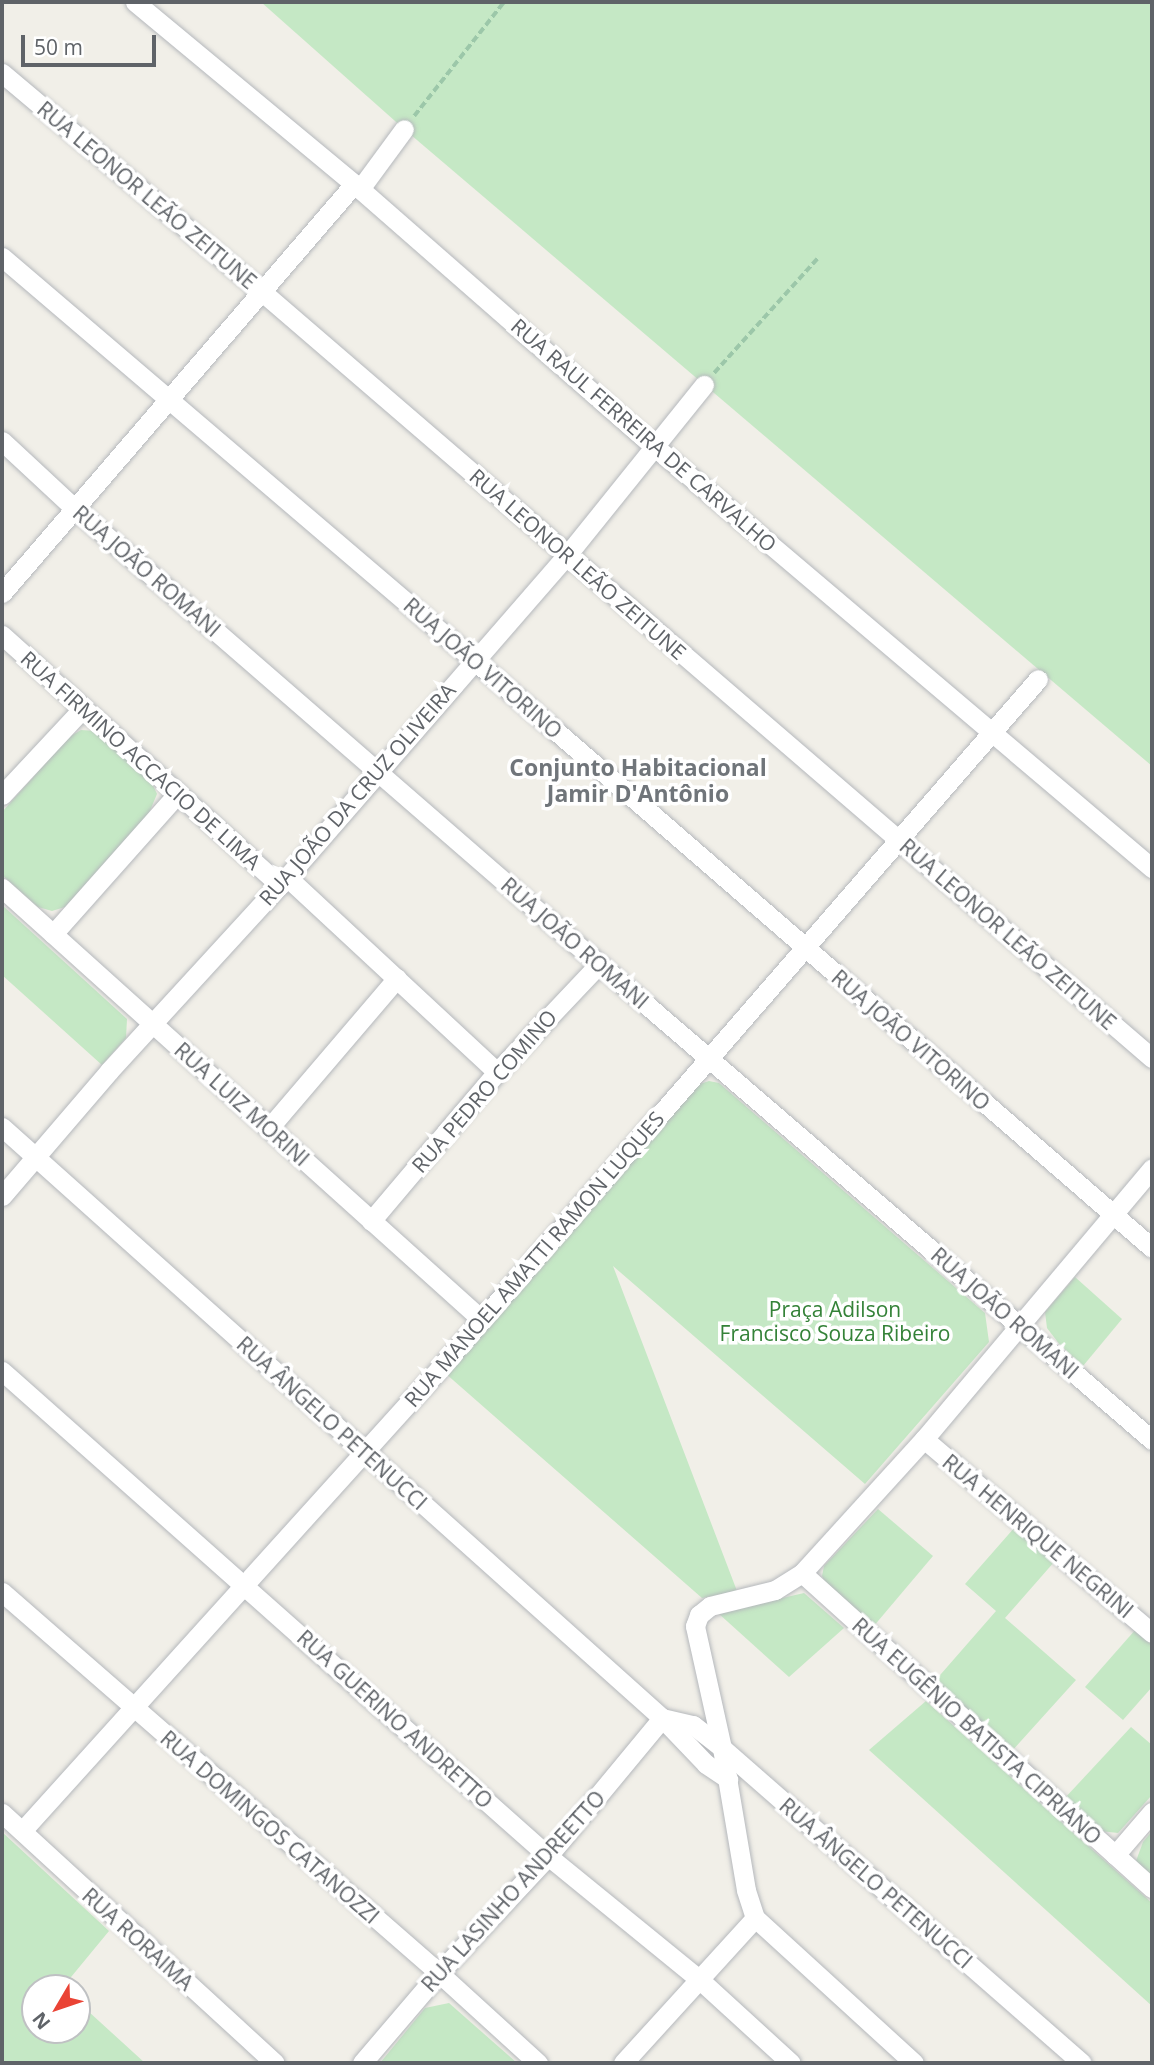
<!DOCTYPE html>
<html>
<head>
<meta charset="utf-8">
<style>
  body { margin:0 }
  #map { position:relative; width:1154px; height:2065px; overflow:hidden; background:#f1efe8; font-family:"Open Sans",sans-serif }
  div>[style] { position:absolute }
  [style*='--x'] { left:calc(var(--x)*1px); top:calc(var(--y)*1px); width:calc(var(--w)*1px); rotate:calc(var(--a)*1deg) }
  .green>* { inset:0; background:#c5e8c5 }
  .path>* { height:3.5px; margin-top:-1.75px; transform-origin:0; background:repeating-linear-gradient(90deg,#9cc7a9 0 7px,transparent 0 10.5px) }
  .roads { filter:drop-shadow(0 0 2px #b5b8bc) drop-shadow(0 0 2px #b5b8bc) }
  .street>* { height:19px; margin:-9.5px; padding:0 9.5px; transform-origin:9.5px; border-radius:9.5px; background:#fff }
  span { translate:-50% -50%; white-space:nowrap; text-align:center; line-height:1.15; -webkit-text-stroke:7px #fff; paint-order:stroke }
  .street-label { font-size:21px; color:#5f6368 }
  .park-label { font-size:21px; color:#348238 }
  .neighbourhood-label { font-size:23px; color:#70757a; font-weight:700 }
  .frame { position:absolute; inset:0; border:4px solid #5f6368; pointer-events:none }
  .north { position:absolute; left:21px; top:1974px; width:70px; height:70px; box-sizing:border-box; background:#fff; border:2px solid #bfc1c3; border-radius:50%; rotate:231deg; font-size:19px; font-weight:700; line-height:28px; text-align:center; color:#5f6368 }
  .north::after { content:''; display:block; margin:auto; width:24px; height:32px; background:#ea4335; clip-path:polygon(50% 0,100% 100%,50% 72%,0 100%) }
  .scale { position:absolute; left:21px; top:35px; width:135px; height:32px; box-sizing:border-box; border:4px solid #5f6368; border-top:0; padding-left:9px; font-size:21px; line-height:24px; white-space:nowrap; color:#5f6368; -webkit-text-stroke:5px #fff; paint-order:stroke }
</style>
</head>
<body>
<div id="map">
  <div class="green">
    <i style="clip-path:polygon(261px 2px,1152px 2px,1152px 766px,404px 129px)"></i>
    <i style="clip-path:polygon(81px 730px,96px 731px,152px 783px,157px 794px,149px 813px,65px 907px,52px 911px,38px 907px,2px 875px,2px 812px,69px 737px)"></i>
    <i style="clip-path:polygon(2px 905px,127px 1019px,126px 1038px,102px 1065px,2px 975px)"></i>
    <i style="clip-path:polygon(709px 1081px,719px 1083px,985px 1313px,989px 1342px,865px 1484px,613px 1266px,737px 1591px,702px 1598px,445px 1373px,700px 1084px)"></i>
    <i style="clip-path:polygon(1075px 1277px,1122px 1319px,1083px 1366px,1060px 1345px,1047px 1328px,1045px 1312px)"></i>
    <i style="clip-path:polygon(878px 1509px,933px 1556px,873px 1627px,826px 1584px,822px 1576px,824px 1566px)"></i>
    <i style="clip-path:polygon(1015px 1527px,1055px 1561px,1005px 1618px,1076px 1680px,1012px 1751px,934px 1682px,996px 1611px,965px 1584px)"></i>
    <i style="clip-path:polygon(804px 1593px,844px 1628px,789px 1677px,718px 1613px)"></i>
    <i style="clip-path:polygon(1136px 1629px,1152px 1643px,1152px 1687px,1123px 1720px,1085px 1687px)"></i>
    <i style="clip-path:polygon(926px 1701px,1152px 1903px,1152px 2006px,869px 1750px)"></i>
    <i style="clip-path:polygon(1131px 1727px,1152px 1745px,1152px 1795px,1118px 1833px,1100px 1831px,1064px 1799px)"></i>
    <i style="clip-path:polygon(1152px 1831px,1152px 1881px,1136px 1861px,1143px 1842px)"></i>
    <i style="clip-path:polygon(2px 1832px,109px 1931px,62px 1988px,35px 1988px,35px 2030px,77px 2030px,77px 2001px,145px 2063px,2px 2063px)"></i>
    <i style="clip-path:polygon(449px 2003px,517px 2063px,380px 2063px,425px 2008px)"></i>
  </div>
  <div class="path">
    <i style="--x:414;--y:116;--w:145;--a:-51.7"></i>
    <i style="--x:714;--y:373;--w:155;--a:-47.9"></i>
  </div>
  <div class="roads">
    <div class="street">
      <i style="--x:135;--y:2;--w:293;--a:39.7"></i>
      <i style="--x:360;--y:189;--w:390;--a:41.2"></i>
      <i style="--x:654;--y:446;--w:653;--a:40.28"></i>
      <i style="--x:2;--y:73;--w:337;--a:40.1"></i>
      <i style="--x:260;--y:290;--w:1177;--a:40.73"></i>
      <i style="--x:360;--y:189;--w:74;--a:-53.7"></i>
      <i style="--x:2;--y:257;--w:621;--a:40.49"></i>
      <i style="--x:474;--y:660;--w:897;--a:40.93"></i>
      <i style="--x:2;--y:441;--w:98;--a:42.9"></i>
      <i style="--x:74;--y:508;--w:695;--a:40.98"></i>
      <i style="--x:599;--y:964;--w:730;--a:40.72"></i>
      <i style="--x:2;--y:593;--w:540;--a:-49.28"></i>
      <i style="--x:2;--y:635;--w:374;--a:42"></i>
      <i style="--x:2;--y:795;--w:119;--a:-47"></i>
      <i style="--x:287;--y:877;--w:287;--a:42.9"></i>
      <i style="--x:2;--y:888;--w:646;--a:41.99"></i>
      <i style="--x:53;--y:934;--w:188;--a:-48.4"></i>
      <i style="--x:2;--y:1127;--w:886;--a:41.84"></i>
      <i style="--x:662;--y:1718;--w:32;--a:13"></i>
      <i style="--x:693;--y:1725;--w:37;--a:38"></i>
      <i style="--x:722;--y:1748;--w:478;--a:41.2"></i>
      <i style="--x:269;--y:1128;--w:197;--a:-49.5"></i>
      <i style="--x:2;--y:1196;--w:165;--a:-49.4"></i>
      <i style="--x:109;--y:1071;--w:263;--a:-47.5"></i>
      <i style="--x:287;--y:877;--w:428;--a:-49"></i>
      <i style="--x:568;--y:554;--w:217;--a:-51.2"></i>
      <i style="--x:371;--y:1221;--w:195;--a:-49.8"></i>
      <i style="--x:497;--y:1072;--w:149;--a:-46.6"></i>
      <i style="--x:2;--y:1371;--w:730;--a:41.61"></i>
      <i style="--x:548;--y:1856;--w:196;--a:39.2"></i>
      <i style="--x:700;--y:1980;--w:123;--a:42.4"></i>
      <i style="--x:924;--y:1439;--w:299;--a:40.4"></i>
      <i style="--x:802;--y:1573;--w:471;--a:42"></i>
      <i style="--x:2;--y:1592;--w:580;--a:41.08"></i>
      <i style="--x:439;--y:1973;--w:134;--a:42.3"></i>
      <i style="--x:2;--y:1813;--w:370;--a:42.5"></i>
      <i style="--x:22;--y:1831;--w:624;--a:-47.92"></i>
      <i style="--x:440;--y:1368;--w:912;--a:-49.04"></i>
      <i style="--x:1115;--y:1855;--w:57;--a:-49.3"></i>
      <i style="--x:362;--y:2063;--w:118;--a:-49.5"></i>
      <i style="--x:439;--y:1973;--w:160;--a:-47"></i>
      <i style="--x:548;--y:1856;--w:179;--a:-50.4"></i>
      <i style="--x:662;--y:1718;--w:64;--a:46.3"></i>
      <i style="--x:706;--y:1764;--w:27;--a:34"></i>
      <i style="--x:623;--y:2063;--w:196;--a:-47.7"></i>
      <i style="--x:914;--y:2063;--w:215;--a:-137.6"></i>
      <i style="--x:755;--y:1918;--w:29;--a:-108"></i>
      <i style="--x:746;--y:1890;--w:144;--a:-99.6"></i>
      <i style="--x:722;--y:1748;--w:125;--a:-102.5"></i>
      <i style="--x:695;--y:1626;--w:12;--a:-70"></i>
      <i style="--x:699;--y:1615;--w:14;--a:-39"></i>
      <i style="--x:710;--y:1606;--w:67;--a:-13.8"></i>
      <i style="--x:775;--y:1590;--w:32;--a:-32"></i>
      <i style="--x:802;--y:1573;--w:181;--a:-47.7"></i>
      <i style="--x:924;--y:1439;--w:354;--a:-49.9"></i>
    </div>
  </div>
  <div class="street-label">
    <span style="left:147px;top:195px;rotate:40deg">RUA LEONOR LEÃO ZEITUNE</span>
    <span style="left:644px;top:435px;rotate:41deg">RUA RAUL FERREIRA DE CARVALHO</span>
    <span style="left:578px;top:564px;rotate:41deg">RUA LEONOR LEÃO ZEITUNE</span>
    <span style="left:147px;top:571px;rotate:41deg">RUA JOÃO ROMANI</span>
    <span style="left:483px;top:668px;rotate:41deg">RUA JOÃO VITORINO</span>
    <span style="left:141px;top:760px;rotate:42deg">RUA FIRMINO ACCACIO DE LIMA</span>
    <span style="left:357px;top:794px;rotate:-49deg">RUA JOÃO DA CRUZ OLIVEIRA</span>
    <span style="left:1008px;top:934px;rotate:41deg">RUA LEONOR LEÃO ZEITUNE</span>
    <span style="left:575px;top:943px;rotate:41deg">RUA JOÃO ROMANI</span>
    <span style="left:911px;top:1040px;rotate:41deg">RUA JOÃO VITORINO</span>
    <span style="left:484px;top:1091px;rotate:-49deg">RUA PEDRO COMINO</span>
    <span style="left:242px;top:1104px;rotate:42deg">RUA LUIZ MORINI</span>
    <span style="left:534px;top:1259px;rotate:-49deg">RUA MANOEL AMATTI RAMON LUQUES</span>
    <span style="left:1005px;top:1313px;rotate:41deg">RUA JOÃO ROMANI</span>
    <span style="left:332px;top:1423px;rotate:42deg">RUA ÂNGELO PETENUCCI</span>
    <span style="left:1038px;top:1536px;rotate:40deg">RUA HENRIQUE NEGRINI</span>
    <span style="left:395px;top:1719px;rotate:42deg">RUA GUERINO ANDRETTO</span>
    <span style="left:977px;top:1731px;rotate:42deg">RUA EUGÊNIO BATISTA CIPRIANO</span>
    <span style="left:270px;top:1827px;rotate:41deg">RUA DOMINGOS CATANOZZI</span>
    <span style="left:876px;top:1883px;rotate:41deg">RUA ÂNGELO PETENUCCI</span>
    <span style="left:513px;top:1891px;rotate:-48deg">RUA LASINHO ANDREETTO</span>
    <span style="left:138px;top:1939px;rotate:42deg">RUA RORAIMA</span>
  </div>
  <div class="park-label">
    <span style="left:835px;top:1321px">Praça Adilson<br>Francisco Souza Ribeiro</span>
  </div>
  <div class="neighbourhood-label">
    <span style="left:638px;top:780px">Conjunto Habitacional<br>Jamir D'Antônio</span>
  </div>
  <div class="frame"></div>
  <div class="north">N</div>
  <div class="scale">50 m</div>
</div>
</body>
</html>
